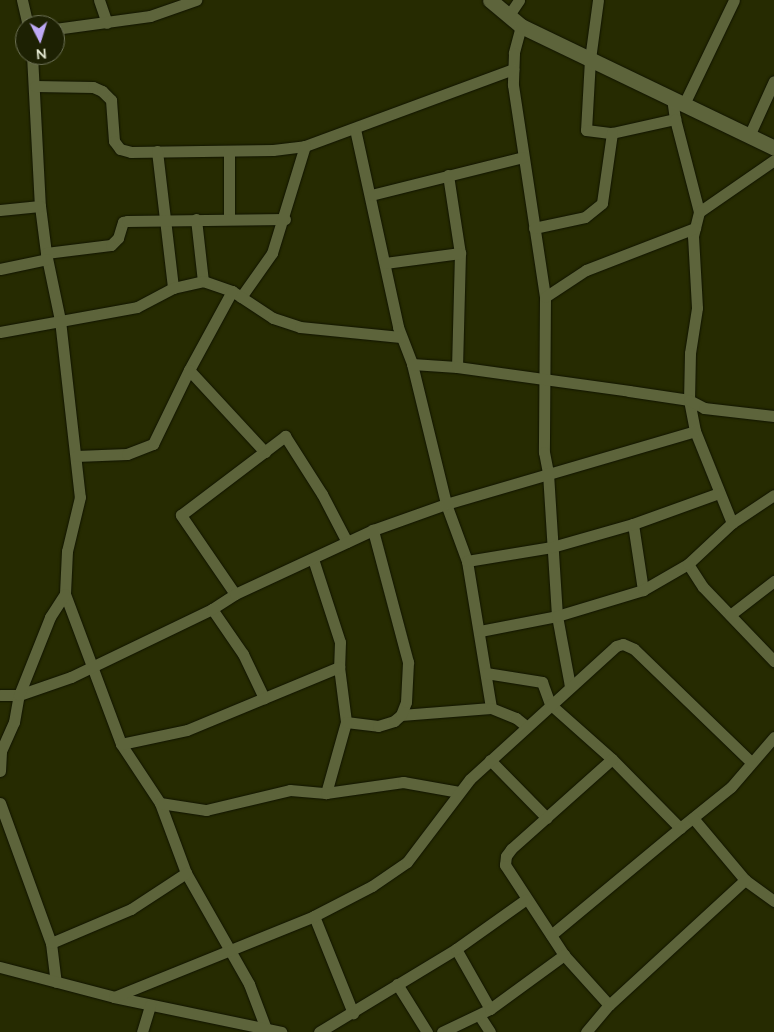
<!DOCTYPE html>
<html>
<head>
<meta charset="utf-8">
<style>
  body { margin:0 }
  #map { position:relative; width:774px; height:1032px; overflow:hidden; background:#262b01; font-family:Lato,sans-serif }
  div>[style] { position:absolute }
  [style*='--x'] { left:calc(var(--x)*1px); top:calc(var(--y)*1px); width:calc(var(--w)*1px); rotate:calc(var(--a)*1deg) }
  .roads { filter:drop-shadow(0 0 1px #101300) drop-shadow(0 0 1px #101300) }
  .street>* { height:11px; margin:-5.5px; padding:0 5.5px; transform-origin:5.5px; border-radius:5.5px; background:#5d643b }
  .secondary>* { height:15px; margin:-7.5px; padding:0 7.5px; transform-origin:7.5px; border-radius:7.5px; background:#5d643b }
  span { translate:-50% -50%; white-space:nowrap; text-align:center; line-height:1.15; -webkit-text-stroke:5px #1d2103; paint-order:stroke }
  .north { position:absolute; left:15px; top:15px; width:50px; height:50px; box-sizing:border-box; background:#1d2103; border:1px solid #6e7257; border-radius:50%; rotate:175deg; font-size:14px; font-weight:700; line-height:20px; text-align:center; color:#e7ebd4 }
  .north::after { content:''; display:block; margin:auto; width:18px; height:22px; background:#bea9f5; clip-path:polygon(50% 0,100% 100%,50% 72%,0 100%) }
</style>
</head>
<body>
<div id="map">
  <div class="roads">
    <div class="street">
      <i style="--x:22;--y:0;--w:26;--a:77"></i>
      <i style="--x:99;--y:0;--w:24;--a:71"></i>
      <i style="--x:598;--y:0;--w:60;--a:97.7"></i>
      <i style="--x:590;--y:59;--w:71;--a:93.2"></i>
      <i style="--x:586;--y:130;--w:26;--a:7"></i>
      <i style="--x:612;--y:133;--w:65;--a:-12.5"></i>
      <i style="--x:509;--y:15;--w:18;--a:-56"></i>
      <i style="--x:521;--y:26;--w:28;--a:105"></i>
      <i style="--x:514;--y:53;--w:32;--a:92"></i>
      <i style="--x:513;--y:85;--w:214;--a:81.4"></i>
      <i style="--x:545;--y:297;--w:155;--a:90.4"></i>
      <i style="--x:544;--y:452;--w:21;--a:79"></i>
      <i style="--x:548;--y:473;--w:143;--a:86.4"></i>
      <i style="--x:557;--y:616;--w:71;--a:79.5"></i>
      <i style="--x:55;--y:29;--w:96;--a:-7.8"></i>
      <i style="--x:150;--y:16;--w:49;--a:-19.2"></i>
      <i style="--x:32;--y:55;--w:151;--a:87"></i>
      <i style="--x:40;--y:206;--w:47;--a:82.7"></i>
      <i style="--x:46;--y:253;--w:68;--a:78.2"></i>
      <i style="--x:60;--y:320;--w:178;--a:83.6"></i>
      <i style="--x:80;--y:497;--w:56;--a:103.5"></i>
      <i style="--x:67;--y:551;--w:43;--a:92.7"></i>
      <i style="--x:65;--y:594;--w:160;--a:69.5"></i>
      <i style="--x:121;--y:744;--w:71;--a:56.5"></i>
      <i style="--x:160;--y:803;--w:75;--a:69.6"></i>
      <i style="--x:186;--y:873;--w:128;--a:60.4"></i>
      <i style="--x:249;--y:984;--w:48;--a:69.3"></i>
      <i style="--x:35;--y:86;--w:58;--a:1"></i>
      <i style="--x:93;--y:87;--w:10;--a:24"></i>
      <i style="--x:102;--y:91;--w:13;--a:45"></i>
      <i style="--x:111;--y:100;--w:41;--a:85.8"></i>
      <i style="--x:114;--y:141;--w:10;--a:53"></i>
      <i style="--x:120;--y:149;--w:11;--a:15"></i>
      <i style="--x:131;--y:152;--w:142;--a:-0.8"></i>
      <i style="--x:273;--y:150;--w:32;--a:-7"></i>
      <i style="--x:305;--y:146;--w:222;--a:-20.3"></i>
      <i style="--x:672;--y:98;--w:21;--a:82"></i>
      <i style="--x:675;--y:119;--w:96;--a:75.5"></i>
      <i style="--x:699;--y:212;--w:25;--a:104"></i>
      <i style="--x:693;--y:236;--w:72;--a:86.8"></i>
      <i style="--x:697;--y:308;--w:46;--a:98.8"></i>
      <i style="--x:690;--y:353;--w:47;--a:91.2"></i>
      <i style="--x:689;--y:400;--w:32;--a:79"></i>
      <i style="--x:695;--y:431;--w:99;--a:68.1"></i>
      <i style="--x:684;--y:104;--w:115;--a:-64.3"></i>
      <i style="--x:355;--y:129;--w:203;--a:77.7"></i>
      <i style="--x:398;--y:327;--w:40;--a:69"></i>
      <i style="--x:412;--y:364;--w:144;--a:76.3"></i>
      <i style="--x:446;--y:504;--w:61;--a:69.8"></i>
      <i style="--x:467;--y:561;--w:149;--a:80.7"></i>
      <i style="--x:749;--y:136;--w:60;--a:-65.6"></i>
      <i style="--x:157;--y:151;--w:138;--a:83.3"></i>
      <i style="--x:229;--y:151;--w:67;--a:90"></i>
      <i style="--x:448;--y:175;--w:79;--a:81.3"></i>
      <i style="--x:460;--y:253;--w:114;--a:91.5"></i>
      <i style="--x:371;--y:195;--w:157;--a:-14"></i>
      <i style="--x:0;--y:210;--w:40;--a:-5.7"></i>
      <i style="--x:699;--y:212;--w:91;--a:-34.7"></i>
      <i style="--x:196;--y:219;--w:62;--a:83.6"></i>
      <i style="--x:534;--y:228;--w:52;--a:-12.2"></i>
      <i style="--x:585;--y:217;--w:22;--a:-39"></i>
      <i style="--x:602;--y:203;--w:71;--a:-81.9"></i>
      <i style="--x:46;--y:253;--w:65;--a:-7"></i>
      <i style="--x:111;--y:245;--w:10;--a:-45"></i>
      <i style="--x:118;--y:238;--w:17;--a:-73"></i>
      <i style="--x:123;--y:222;--w:4;--a:-14"></i>
      <i style="--x:127;--y:221;--w:158;--a:-0.7"></i>
      <i style="--x:385;--y:263;--w:76;--a:-7.6"></i>
      <i style="--x:0;--y:269;--w:48;--a:-12"></i>
      <i style="--x:241;--y:297;--w:54;--a:-54.8"></i>
      <i style="--x:272;--y:253;--w:112;--a:-72.9"></i>
      <i style="--x:545;--y:297;--w:49;--a:-33.4"></i>
      <i style="--x:586;--y:270;--w:117;--a:-21.1"></i>
      <i style="--x:0;--y:332;--w:139;--a:-10.3"></i>
      <i style="--x:137;--y:307;--w:41;--a:-27.8"></i>
      <i style="--x:173;--y:288;--w:31;--a:-13"></i>
      <i style="--x:203;--y:281;--w:31;--a:19"></i>
      <i style="--x:232;--y:291;--w:49;--a:33.4"></i>
      <i style="--x:273;--y:318;--w:28;--a:18"></i>
      <i style="--x:300;--y:327;--w:101;--a:5.7"></i>
      <i style="--x:412;--y:364;--w:45;--a:3.8"></i>
      <i style="--x:457;--y:367;--w:174;--a:7.9"></i>
      <i style="--x:629;--y:391;--w:61;--a:8.5"></i>
      <i style="--x:689;--y:400;--w:17;--a:28"></i>
      <i style="--x:704;--y:408;--w:70;--a:6.5"></i>
      <i style="--x:189;--y:370;--w:90;--a:-61.4"></i>
      <i style="--x:76;--y:456;--w:51;--a:-2.2"></i>
      <i style="--x:127;--y:454;--w:28;--a:-21"></i>
      <i style="--x:153;--y:444;--w:82;--a:-64.1"></i>
      <i style="--x:189;--y:370;--w:112;--a:47.2"></i>
      <i style="--x:633;--y:524;--w:67;--a:81.4"></i>
      <i style="--x:313;--y:559;--w:87;--a:72"></i>
      <i style="--x:340;--y:642;--w:25;--a:92"></i>
      <i style="--x:339;--y:667;--w:55;--a:82.7"></i>
      <i style="--x:346;--y:722;--w:74;--a:105.7"></i>
      <i style="--x:467;--y:561;--w:86;--a:-9.4"></i>
      <i style="--x:552;--y:547;--w:84;--a:-15.9"></i>
      <i style="--x:633;--y:524;--w:91;--a:-19.8"></i>
      <i style="--x:688;--y:564;--w:27;--a:57"></i>
      <i style="--x:703;--y:587;--w:103;--a:46.2"></i>
      <i style="--x:235;--y:594;--w:96;--a:-124.4"></i>
      <i style="--x:181;--y:515;--w:131;--a:-37.2"></i>
      <i style="--x:285;--y:436;--w:69;--a:57.5"></i>
      <i style="--x:322;--y:494;--w:54;--a:62.5"></i>
      <i style="--x:212;--y:609;--w:55;--a:55.4"></i>
      <i style="--x:243;--y:654;--w:49;--a:64.5"></i>
      <i style="--x:730;--y:615;--w:56;--a:-37.7"></i>
      <i style="--x:480;--y:631;--w:78;--a:-11"></i>
      <i style="--x:557;--y:616;--w:90;--a:-16.8"></i>
      <i style="--x:643;--y:590;--w:52;--a:-30"></i>
      <i style="--x:688;--y:564;--w:60;--a:-43"></i>
      <i style="--x:732;--y:523;--w:50;--a:-33.7"></i>
      <i style="--x:486;--y:673;--w:57;--a:9.1"></i>
      <i style="--x:542;--y:682;--w:23;--a:70"></i>
      <i style="--x:550;--y:704;--w:83;--a:41.6"></i>
      <i style="--x:612;--y:759;--w:97;--a:45.4"></i>
      <i style="--x:680;--y:828;--w:65;--a:-38.8"></i>
      <i style="--x:731;--y:787;--w:66;--a:-49.3"></i>
      <i style="--x:0;--y:695;--w:19;--a:0"></i>
      <i style="--x:19;--y:695;--w:55;--a:-19.1"></i>
      <i style="--x:71;--y:677;--w:157;--a:-25.7"></i>
      <i style="--x:212;--y:609;--w:27;--a:-33"></i>
      <i style="--x:235;--y:594;--w:152;--a:-24.9"></i>
      <i style="--x:373;--y:530;--w:77;--a:-19.6"></i>
      <i style="--x:446;--y:504;--w:259;--a:-16.3"></i>
      <i style="--x:401;--y:715;--w:90;--a:-4.4"></i>
      <i style="--x:491;--y:708;--w:27;--a:22"></i>
      <i style="--x:516;--y:718;--w:14;--a:39"></i>
      <i style="--x:346;--y:722;--w:32;--a:7"></i>
      <i style="--x:378;--y:726;--w:17;--a:-17"></i>
      <i style="--x:394;--y:721;--w:9;--a:-41"></i>
      <i style="--x:401;--y:715;--w:14;--a:-69"></i>
      <i style="--x:406;--y:702;--w:40;--a:-87.1"></i>
      <i style="--x:408;--y:662;--w:137;--a:-104.9"></i>
      <i style="--x:121;--y:744;--w:67;--a:-12"></i>
      <i style="--x:187;--y:730;--w:165;--a:-22.5"></i>
      <i style="--x:490;--y:760;--w:81;--a:45.5"></i>
      <i style="--x:0;--y:771;--w:20;--a:-87"></i>
      <i style="--x:1;--y:751;--w:32;--a:-66"></i>
      <i style="--x:14;--y:722;--w:27;--a:-80"></i>
      <i style="--x:19;--y:695;--w:84;--a:-68.3"></i>
      <i style="--x:50;--y:617;--w:27;--a:-57"></i>
      <i style="--x:0;--y:803;--w:149;--a:70"></i>
      <i style="--x:51;--y:943;--w:39;--a:83"></i>
      <i style="--x:160;--y:803;--w:47;--a:8.7"></i>
      <i style="--x:206;--y:810;--w:86;--a:-13.4"></i>
      <i style="--x:290;--y:790;--w:36;--a:5"></i>
      <i style="--x:326;--y:793;--w:78;--a:-8.1"></i>
      <i style="--x:403;--y:782;--w:57;--a:10.1"></i>
      <i style="--x:693;--y:818;--w:81;--a:50"></i>
      <i style="--x:745;--y:880;--w:36;--a:36"></i>
      <i style="--x:314;--y:916;--w:105;--a:68.1"></i>
      <i style="--x:551;--y:935;--w:168;--a:-39.7"></i>
      <i style="--x:51;--y:943;--w:87;--a:-23"></i>
      <i style="--x:131;--y:909;--w:66;--a:-33.2"></i>
      <i style="--x:456;--y:949;--w:69;--a:60.5"></i>
      <i style="--x:0;--y:967;--w:118;--a:14.7"></i>
      <i style="--x:114;--y:997;--w:171;--a:11.8"></i>
      <i style="--x:397;--y:984;--w:57;--a:58"></i>
      <i style="--x:114;--y:997;--w:216;--a:-22"></i>
      <i style="--x:314;--y:916;--w:65;--a:-27.3"></i>
      <i style="--x:372;--y:886;--w:42;--a:-34.4"></i>
      <i style="--x:407;--y:862;--w:104;--a:-52.8"></i>
      <i style="--x:470;--y:779;--w:197;--a:-42.3"></i>
      <i style="--x:616;--y:646;--w:7;--a:-16"></i>
      <i style="--x:623;--y:644;--w:12;--a:24"></i>
      <i style="--x:634;--y:649;--w:163;--a:44"></i>
      <i style="--x:609;--y:1005;--w:67;--a:-132"></i>
      <i style="--x:564;--y:955;--w:108;--a:-123.2"></i>
      <i style="--x:505;--y:865;--w:9;--a:-84"></i>
      <i style="--x:506;--y:856;--w:9;--a:-54"></i>
      <i style="--x:511;--y:849;--w:135;--a:-41.7"></i>
      <i style="--x:479;--y:1015;--w:20;--a:57"></i>
      <i style="--x:142;--y:1032;--w:28;--a:-73"></i>
      <i style="--x:319;--y:1032;--w:160;--a:-31.2"></i>
      <i style="--x:456;--y:949;--w:85;--a:-35.4"></i>
      <i style="--x:442;--y:1032;--w:53;--a:-25.6"></i>
      <i style="--x:490;--y:1009;--w:92;--a:-36.1"></i>
      <i style="--x:586;--y:1032;--w:35;--a:-50"></i>
      <i style="--x:609;--y:1005;--w:185;--a:-42.6"></i>
    </div>
    <div class="secondary">
      <i style="--x:490;--y:0;--w:40;--a:40"></i>
      <i style="--x:521;--y:26;--w:281;--a:25.7"></i>
    </div>
  </div>
  <div class="north">N</div>
</div>
</body>
</html>
